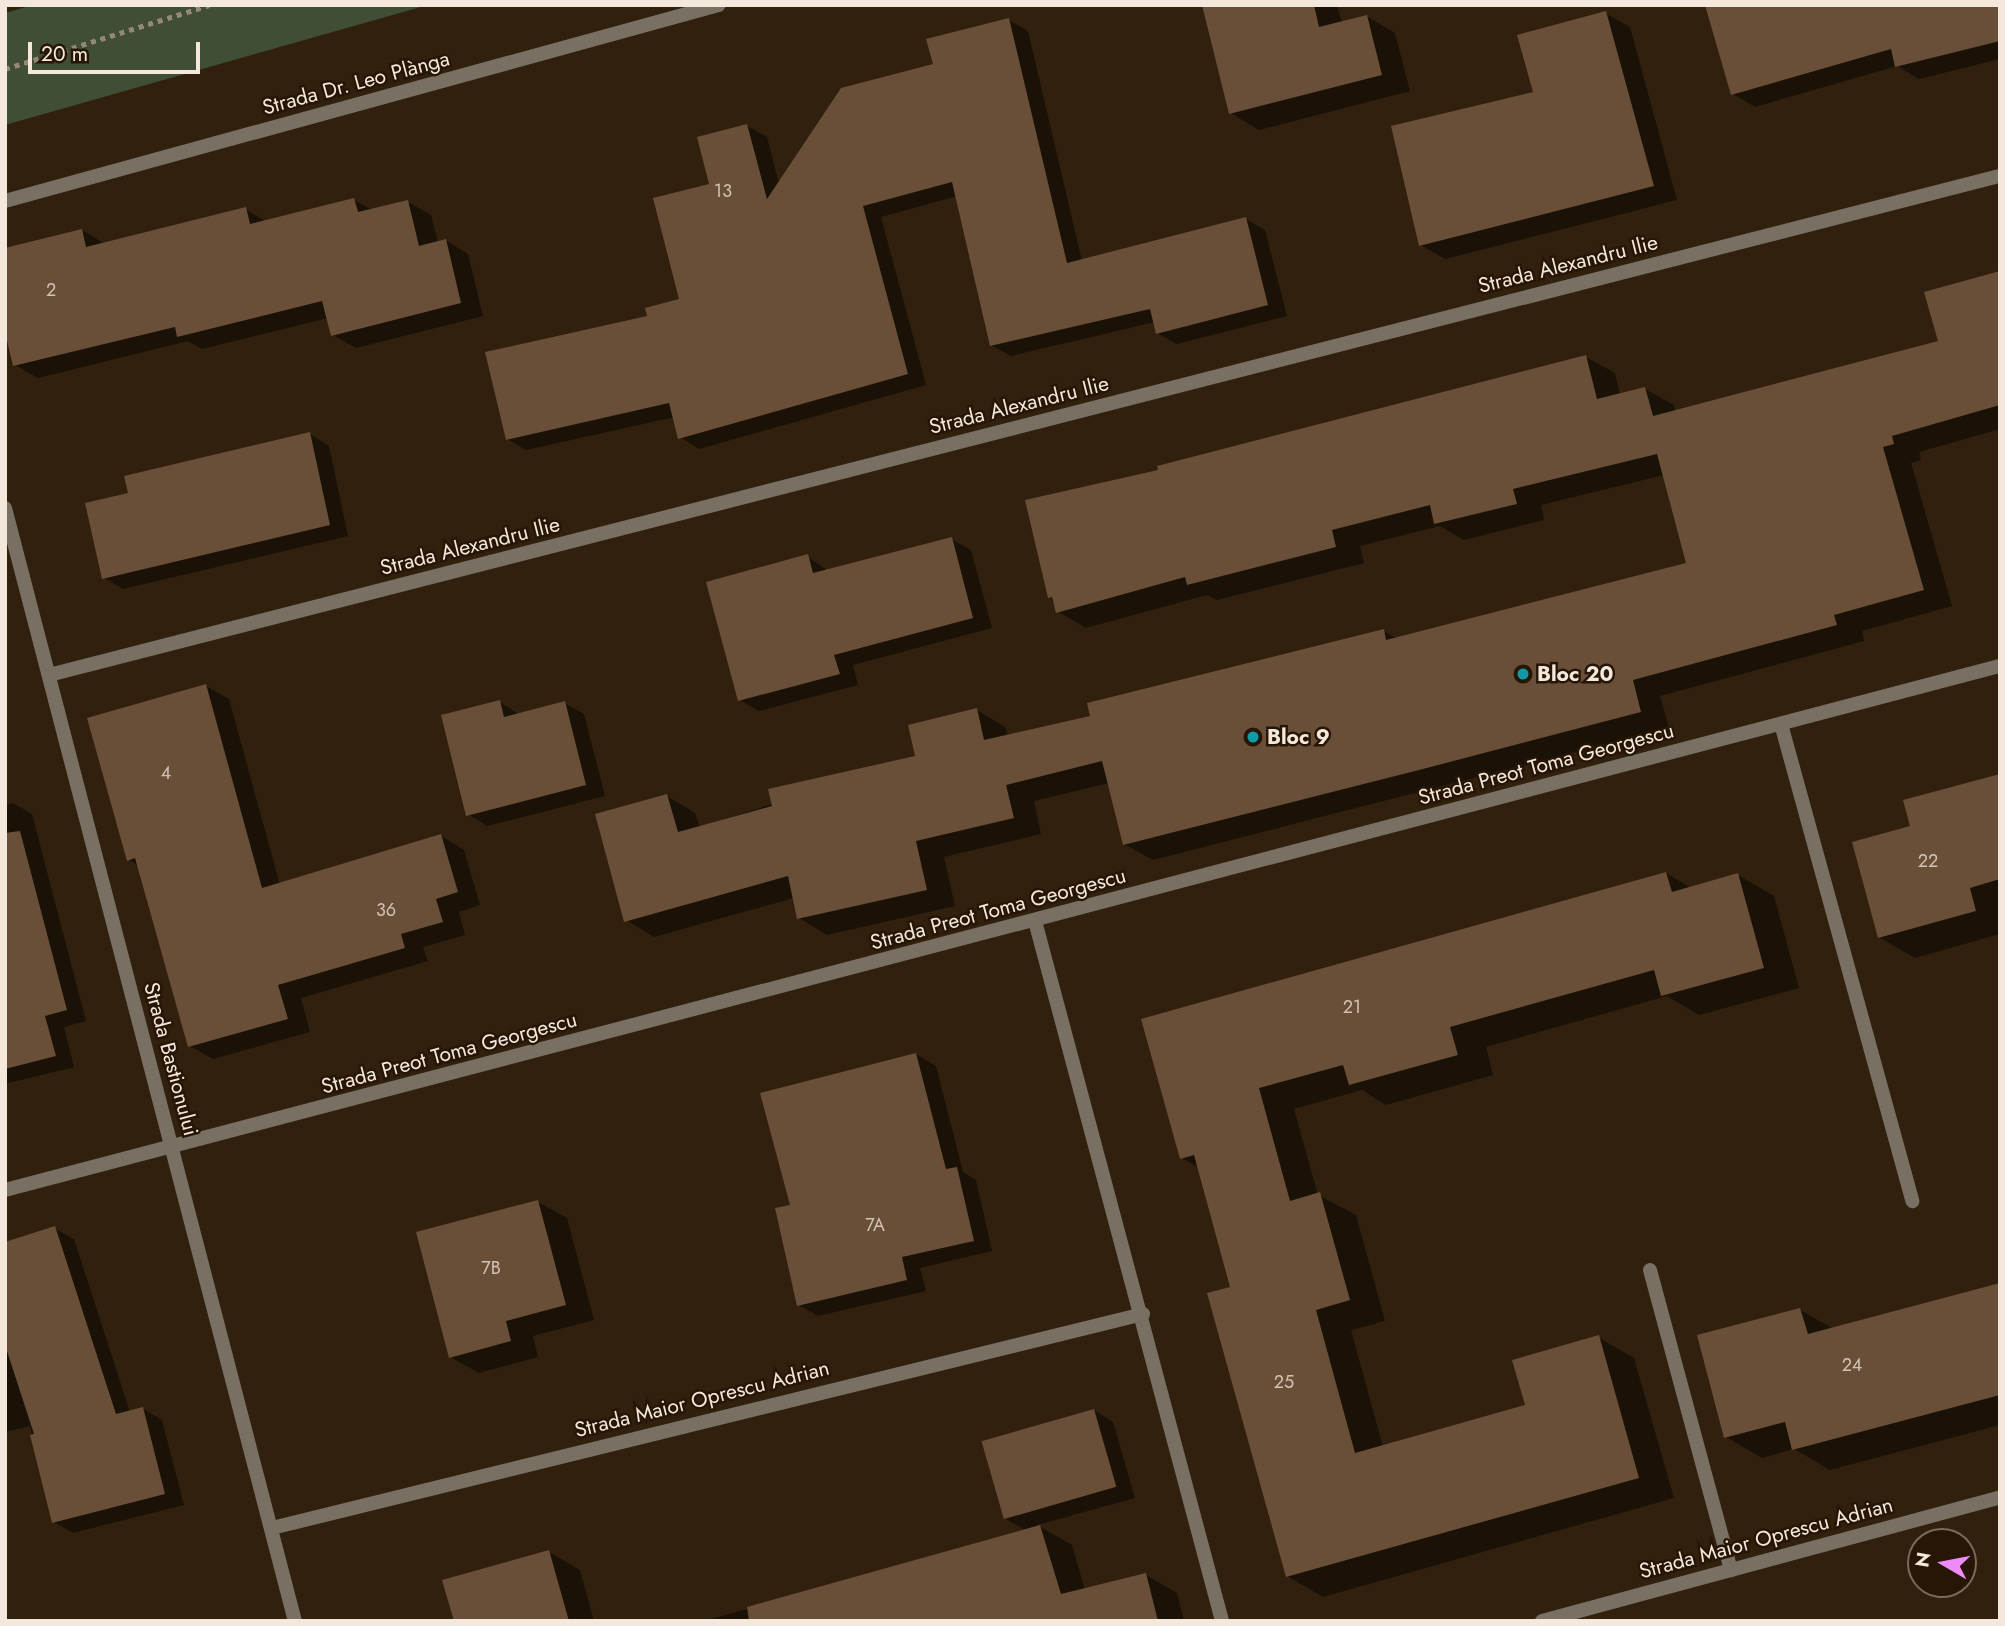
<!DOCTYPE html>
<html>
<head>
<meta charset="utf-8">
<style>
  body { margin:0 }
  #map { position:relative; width:2005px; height:1626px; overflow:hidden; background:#31200e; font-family:Jost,sans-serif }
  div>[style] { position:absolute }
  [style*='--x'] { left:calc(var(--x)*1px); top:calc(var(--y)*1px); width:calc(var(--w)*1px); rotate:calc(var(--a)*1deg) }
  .green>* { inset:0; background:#3f4e34 }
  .shadow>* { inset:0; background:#0007 }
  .building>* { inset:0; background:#694f37; transform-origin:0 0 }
  .path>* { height:4.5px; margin-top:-2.25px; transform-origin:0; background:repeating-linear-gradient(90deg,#958778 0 5px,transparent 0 10px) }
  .lane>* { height:14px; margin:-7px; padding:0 7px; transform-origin:7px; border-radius:7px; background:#787062 }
  .street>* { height:14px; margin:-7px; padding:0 7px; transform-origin:7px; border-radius:7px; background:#787062 }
  .dots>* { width:19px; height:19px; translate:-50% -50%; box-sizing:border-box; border:4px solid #271605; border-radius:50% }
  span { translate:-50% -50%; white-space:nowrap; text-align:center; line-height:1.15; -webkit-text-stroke:5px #271605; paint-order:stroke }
  .number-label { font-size:18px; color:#d1c2b4 }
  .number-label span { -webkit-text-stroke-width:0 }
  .street-label { font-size:21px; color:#f4e8dd }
  .poi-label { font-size:21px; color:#f4e8dd; font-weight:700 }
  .left { translate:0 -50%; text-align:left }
  .frame { position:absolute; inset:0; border:7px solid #f4e8dd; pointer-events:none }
  .north { position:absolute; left:1907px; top:1528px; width:70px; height:70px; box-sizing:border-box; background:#271605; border:2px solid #796a5b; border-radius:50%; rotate:280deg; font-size:19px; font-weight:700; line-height:28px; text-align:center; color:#f4e8dd }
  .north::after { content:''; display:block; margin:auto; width:24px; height:32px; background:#ed8cf9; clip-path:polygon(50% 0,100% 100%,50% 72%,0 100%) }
  .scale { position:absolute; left:28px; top:42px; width:172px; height:32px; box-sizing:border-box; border:4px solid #f4e8dd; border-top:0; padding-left:9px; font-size:21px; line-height:24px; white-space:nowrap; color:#f4e8dd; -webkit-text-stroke:5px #271605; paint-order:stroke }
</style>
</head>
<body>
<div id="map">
  <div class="green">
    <i style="clip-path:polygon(33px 5px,428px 5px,5px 125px,5px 13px)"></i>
  </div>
  <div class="shadow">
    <i style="clip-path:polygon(1204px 5px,1337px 5px,1342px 23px,1366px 16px,1395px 33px,1410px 91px,1259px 130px,1231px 113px)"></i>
    <i style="clip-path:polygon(2000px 5px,2000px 59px,1919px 79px,1897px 66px,1755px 107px,1733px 94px)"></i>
    <i style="clip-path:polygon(1605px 13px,1630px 27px,1677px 200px,1445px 259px,1421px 245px,1535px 93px)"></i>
    <i style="clip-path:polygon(1009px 20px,1028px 31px,1082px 261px,1246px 219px,1265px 230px,1287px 316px,1177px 344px,1157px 333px,1155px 322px,1011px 356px,991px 345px,957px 196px,881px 217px,926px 385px,699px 449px,680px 437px,675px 417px,526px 450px,507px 439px,649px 317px,681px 300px,711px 185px,747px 126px,767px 137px,779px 184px,935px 65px)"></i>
    <i style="clip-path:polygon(354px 200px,373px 210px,408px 202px,431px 215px,438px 242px,445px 240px,468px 254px,483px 316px,356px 348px,333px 335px,328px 318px,202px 349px,188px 341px,38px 378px,15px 365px,82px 230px,105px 244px,245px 209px,267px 222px)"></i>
    <i style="clip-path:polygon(2000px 273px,2000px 429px,1919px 452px,1921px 460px,1911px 463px,1952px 606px,1862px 631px,1864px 641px,1660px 696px,1669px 728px,1153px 860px,1124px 844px,1109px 783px,1034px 801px,1041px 834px,944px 857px,955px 906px,827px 935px,799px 918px,794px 898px,654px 937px,626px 920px,667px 796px,695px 813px,700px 827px,917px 758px,977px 710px,1005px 727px,1008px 736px,1093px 718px,1383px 631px,1398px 639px,1688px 565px,1664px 475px,1541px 505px,1544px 520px,1464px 540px,1440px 526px,1360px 546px,1364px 563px,1217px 600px,1207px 595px,1086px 628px,1057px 611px,1050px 596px,1160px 471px,1586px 357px,1615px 373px,1620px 395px,1645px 389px,1674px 405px,1675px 412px,1940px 342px)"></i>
    <i style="clip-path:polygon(310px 434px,329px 446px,348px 536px,123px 589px,104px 578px,130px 494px)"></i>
    <i style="clip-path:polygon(951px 539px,971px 550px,992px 628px,853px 665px,858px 685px,759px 711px,740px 700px,807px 556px,828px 571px)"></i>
    <i style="clip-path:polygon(206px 686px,229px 699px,280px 885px,441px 836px,464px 850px,480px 905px,459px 912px,465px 935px,423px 947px,428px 961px,301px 998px,310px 1032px,213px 1059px,190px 1046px,139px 866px,128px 859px)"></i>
    <i style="clip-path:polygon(500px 702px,520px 715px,564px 703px,584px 714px,605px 796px,487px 826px,468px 814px)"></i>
    <i style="clip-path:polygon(2000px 776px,2000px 934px,1915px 958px,1879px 937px,1912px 827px)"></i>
    <i style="clip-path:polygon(13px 803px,32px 814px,86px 1021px,64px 1027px,74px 1067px,5px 1084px,5px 805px)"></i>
    <i style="clip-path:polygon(1666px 873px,1691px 888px,1738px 875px,1774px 896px,1799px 988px,1699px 1015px,1667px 996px,1486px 1047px,1493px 1075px,1386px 1105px,1362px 1090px,1294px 1109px,1318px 1195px,1356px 1215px,1385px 1321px,1351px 1330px,1383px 1447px,1527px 1406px,1598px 1337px,1634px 1358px,1674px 1498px,1323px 1597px,1287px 1576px,1232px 1289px,1199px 1168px,1182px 1158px,1143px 1020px)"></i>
    <i style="clip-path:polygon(916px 1054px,936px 1066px,963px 1172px,976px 1180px,992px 1251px,920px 1268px,926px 1291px,818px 1316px,799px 1305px,792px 1206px)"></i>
    <i style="clip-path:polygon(538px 1202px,567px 1218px,594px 1320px,533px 1336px,538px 1357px,479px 1373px,450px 1357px)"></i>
    <i style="clip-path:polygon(54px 1228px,74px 1239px,130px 1412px,143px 1409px,162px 1420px,184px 1505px,73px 1533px,54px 1522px,30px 1426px,5px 1432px,5px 1244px)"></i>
    <i style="clip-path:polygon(2000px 1285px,2000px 1425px,1830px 1470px,1794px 1449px,1762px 1458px,1726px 1437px,1800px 1310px,1834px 1329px)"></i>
    <i style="clip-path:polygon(1094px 1410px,1113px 1422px,1135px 1498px,1037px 1525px,1072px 1545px,1085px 1590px,1146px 1575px,1177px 1593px,1184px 1621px,704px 1621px,1027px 1531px,1004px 1518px)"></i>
    <i style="clip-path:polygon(549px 1552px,580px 1570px,594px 1621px,456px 1621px)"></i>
  </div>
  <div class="building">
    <i style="clip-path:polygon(1202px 5px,1314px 5px,1319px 27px,1367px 15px,1382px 75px,1229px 114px)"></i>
    <i style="clip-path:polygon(1705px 5px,2000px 5px,2000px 41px,1895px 67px,1891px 49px,1731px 95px)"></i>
    <i style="clip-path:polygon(1606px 11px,1654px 186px,1419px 246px,1391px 126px,1533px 92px,1517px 35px)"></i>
    <i style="clip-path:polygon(1009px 18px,1067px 263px,1246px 217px,1268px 305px,1156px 334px,1150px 309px,990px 346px,952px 182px,863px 206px,908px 374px,678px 439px,669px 403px,506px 440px,485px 352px,647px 316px,645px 308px,679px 299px,653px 198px,709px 184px,697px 137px,747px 124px,767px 199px,841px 88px,933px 64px,926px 39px)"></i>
    <i style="clip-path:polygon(354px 198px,358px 212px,408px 200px,419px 246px,446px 239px,461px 303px,331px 336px,322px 301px,177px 337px,175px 327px,13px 366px,5px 332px,5px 248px,82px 229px,86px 247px,246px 207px,250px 224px)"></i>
    <i style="clip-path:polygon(2000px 271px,2000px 405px,1892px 436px,1894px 444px,1883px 447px,1924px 590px,1834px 615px,1837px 625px,1633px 680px,1641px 712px,1419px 770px,1123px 845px,1102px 761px,1006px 785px,1014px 818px,916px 841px,927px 890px,797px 919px,788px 876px,624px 922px,595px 814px,667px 794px,678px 832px,772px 806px,768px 789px,915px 756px,908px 725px,977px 708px,984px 740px,1090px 716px,1087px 703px,1384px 629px,1386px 640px,1686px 563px,1657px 454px,1513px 489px,1517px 504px,1434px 524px,1430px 505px,1332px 530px,1336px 547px,1187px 585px,1185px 577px,1056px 613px,1052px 597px,1048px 598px,1025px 500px,1158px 470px,1157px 466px,1586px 355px,1597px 399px,1645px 387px,1653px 416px,1938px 341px,1924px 292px)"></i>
    <i style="clip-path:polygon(310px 432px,330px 525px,102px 579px,85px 503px,128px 493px,124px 476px)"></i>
    <i style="clip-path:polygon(952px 537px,973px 618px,834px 655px,840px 674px,738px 701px,706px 582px,808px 554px,813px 573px)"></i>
    <i style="clip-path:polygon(206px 684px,262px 888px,441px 834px,458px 892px,436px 899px,443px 922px,401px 934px,405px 948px,278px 985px,288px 1019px,188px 1047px,135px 858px,127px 861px,87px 718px)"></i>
    <i style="clip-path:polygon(500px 700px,504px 717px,565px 701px,586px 785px,466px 816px,441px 715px)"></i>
    <i style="clip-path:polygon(2000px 774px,2000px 879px,1970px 888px,1976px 911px,1878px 938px,1852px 842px,1910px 826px,1903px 800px)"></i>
    <i style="clip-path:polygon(20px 831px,67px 1010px,45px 1016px,56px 1056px,5px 1069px,5px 833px)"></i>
    <i style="clip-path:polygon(1666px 872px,1672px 892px,1738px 873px,1764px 968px,1661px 996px,1654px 970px,1450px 1027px,1458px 1055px,1349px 1085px,1343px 1065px,1259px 1088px,1290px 1201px,1320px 1192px,1350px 1300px,1316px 1310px,1355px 1453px,1525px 1405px,1512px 1360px,1599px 1335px,1639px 1478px,1286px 1577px,1207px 1293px,1230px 1287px,1194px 1155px,1180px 1159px,1141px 1019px)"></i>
    <i style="clip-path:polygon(916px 1053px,946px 1169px,957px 1167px,974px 1241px,902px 1257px,907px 1280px,797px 1306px,775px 1208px,790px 1205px,760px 1093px)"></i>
    <i style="clip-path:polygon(538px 1200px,566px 1305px,506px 1321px,511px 1341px,449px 1358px,416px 1232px)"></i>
    <i style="clip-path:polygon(55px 1226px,116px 1414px,143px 1407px,165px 1494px,52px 1523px,30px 1435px,34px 1434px,5px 1345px,5px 1242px)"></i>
    <i style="clip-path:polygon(2000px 1283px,2000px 1395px,1792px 1450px,1785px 1422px,1724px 1438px,1697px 1335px,1800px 1308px,1808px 1334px)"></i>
    <i style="left:1094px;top:1409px;width:81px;height:117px;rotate:74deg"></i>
    <i style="clip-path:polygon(1040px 1525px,1061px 1594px,1146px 1573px,1158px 1621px,749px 1621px,747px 1607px)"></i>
    <i style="clip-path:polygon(549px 1550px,569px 1621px,454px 1621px,442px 1580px)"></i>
  </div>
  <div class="path">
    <i style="--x:5;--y:69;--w:214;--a:-17.4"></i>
  </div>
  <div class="lane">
    <i style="--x:1781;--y:724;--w:495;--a:74.6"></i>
    <i style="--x:1650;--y:1270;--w:311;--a:74.9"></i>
  </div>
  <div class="street">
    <i style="--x:5;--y:201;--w:740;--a:-15.35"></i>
    <i style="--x:5;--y:508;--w:1150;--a:75.4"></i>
    <i style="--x:49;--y:675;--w:2014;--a:-14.35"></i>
    <i style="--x:1035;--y:921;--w:725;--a:75.04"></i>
    <i style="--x:5;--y:1190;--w:2063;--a:-14.72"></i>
    <i style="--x:272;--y:1528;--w:897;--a:-13.8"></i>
    <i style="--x:1542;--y:1621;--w:474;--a:-15.1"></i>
  </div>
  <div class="dots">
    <i style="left:1523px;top:674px;background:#0f9aa8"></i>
    <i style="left:1253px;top:737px;background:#0f9aa8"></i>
  </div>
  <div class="number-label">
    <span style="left:723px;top:191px">13</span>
    <span style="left:51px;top:290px">2</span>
    <span style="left:166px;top:773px">4</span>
    <span style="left:1928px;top:861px">22</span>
    <span style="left:386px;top:910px">36</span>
    <span style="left:1352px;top:1007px">21</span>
    <span style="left:875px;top:1225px">7A</span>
    <span style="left:491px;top:1268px">7B</span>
    <span style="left:1852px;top:1365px">24</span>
    <span style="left:1284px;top:1382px">25</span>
  </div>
  <div class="street-label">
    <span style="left:356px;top:83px;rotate:-15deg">Strada Dr. Leo Plànga</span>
    <span style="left:1568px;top:264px;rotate:-14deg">Strada Alexandru Ilie</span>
    <span style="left:1019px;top:405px;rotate:-14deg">Strada Alexandru Ilie</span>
    <span style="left:470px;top:546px;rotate:-14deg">Strada Alexandru Ilie</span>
    <span style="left:1546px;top:764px;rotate:-15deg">Strada Preot Toma Georgescu</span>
    <span style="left:998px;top:909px;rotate:-15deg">Strada Preot Toma Georgescu</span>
    <span style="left:449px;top:1053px;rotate:-15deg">Strada Preot Toma Georgescu</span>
    <span style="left:171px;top:1059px;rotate:75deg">Strada Bastionului</span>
    <span style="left:702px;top:1399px;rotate:-14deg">Strada Maior Oprescu Adrian</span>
    <span style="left:1766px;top:1538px;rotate:-15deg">Strada Maior Oprescu Adrian</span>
  </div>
  <div class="poi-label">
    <span class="left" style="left:1537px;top:674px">Bloc 20</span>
    <span class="left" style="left:1267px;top:737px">Bloc 9</span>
  </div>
  <div class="frame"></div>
  <div class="north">N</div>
  <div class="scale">20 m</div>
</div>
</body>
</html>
